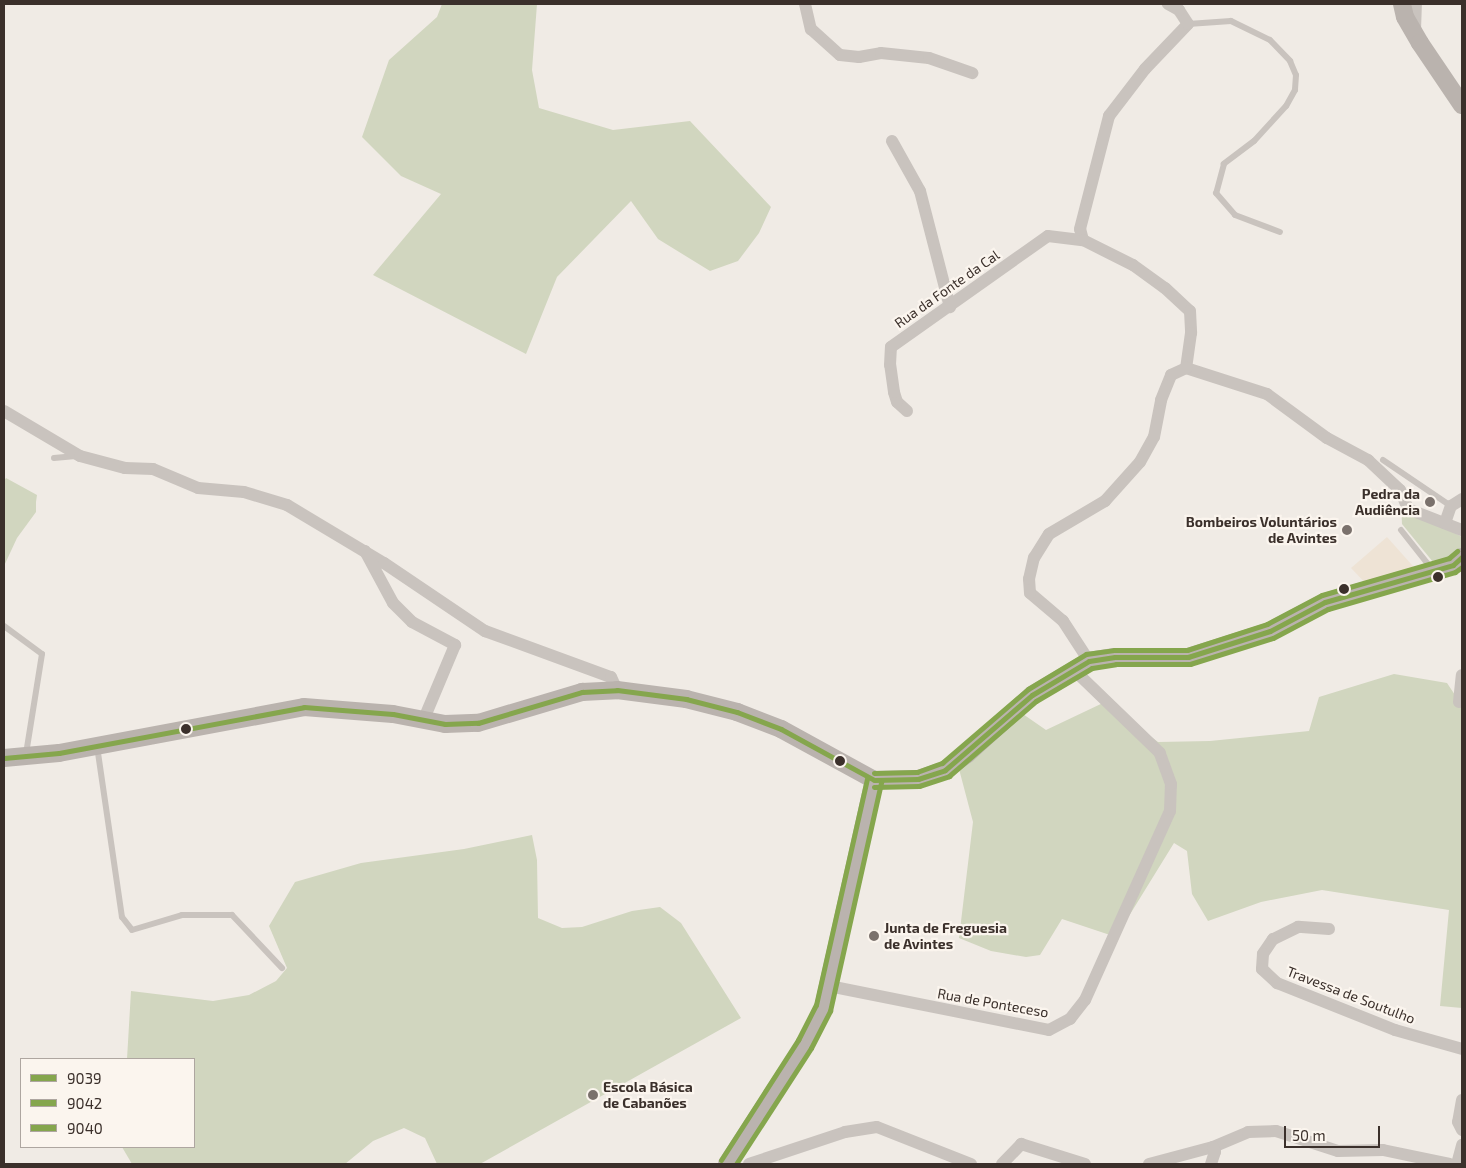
<!DOCTYPE html>
<html>
<head>
<meta charset="utf-8">
<style>
  body { margin:0 }
  #map { position:relative; width:1466px; height:1168px; overflow:hidden; background:#f0ebe5; font-family:"Exo 2",sans-serif }
  div>[style] { position:absolute }
  [style*='--x'] { left:calc(var(--x)*1px); top:calc(var(--y)*1px); width:calc(var(--w)*1px); rotate:calc(var(--a)*1deg) }
  .green>* { inset:0; background:#d1d6bf }
  .plaza>* { inset:0; background:#eee3d5 }
  .lane>* { height:6px; margin:-3px; padding:0 3px; transform-origin:3px; border-radius:3px; background:#c9c3be }
  .street>* { height:12px; margin:-6px; padding:0 6px; transform-origin:6px; border-radius:6px; background:#c9c3be }
  .secondary>* { height:18px; margin:-9px; padding:0 9px; transform-origin:9px; border-radius:9px; background:#bab3ae }
  .bus-1>* { height:5px; margin:-2.5px; padding:0 2.5px; transform-origin:2.5px; border-radius:2.5px; background:#85a64d }
  .bus-2>* { height:5px; margin:-2.5px; padding:0 2.5px; transform-origin:2.5px; border-radius:2.5px; background:#85a64d }
  .bus-3>* { height:5px; margin:-2.5px; padding:0 2.5px; transform-origin:2.5px; border-radius:2.5px; background:#85a64d }
  .dots>* { width:14px; height:14px; translate:-50% -50%; box-sizing:border-box; border:2px solid #fbf5ee; border-radius:50% }
  span { translate:-50% -50%; white-space:nowrap; text-align:center; line-height:1.15; -webkit-text-stroke:4.5px #fbf5ee; paint-order:stroke }
  .street-label { font-size:14px; color:#3b302b }
  .poi-label { font-size:14px; color:#3b302b; font-weight:700 }
  .right { translate:-100% -50%; text-align:right }
  .left { translate:0 -50%; text-align:left }
  .frame { position:absolute; inset:0; border:5px solid #3b302b; pointer-events:none }
  .legend { position:absolute; left:20px; top:1058px; width:175px; height:90px; box-sizing:border-box; background:#fbf5ee; border:1px solid #aea6a0; margin:0; padding:6px 9px; list-style:none; font-size:15px; color:#3b302b }
  .legend li { display:flex; align-items:center; gap:10px; height:25px }
  .legend b { width:25px; border:1px solid #aea6a0 }
  .scale { position:absolute; left:1284px; top:1126px; width:96px; height:22px; box-sizing:border-box; border:2px solid #3b302b; border-top:0; padding-left:6px; font-size:15px; line-height:18px; white-space:nowrap; color:#3b302b; -webkit-text-stroke:4px #fbf5ee; paint-order:stroke }
</style>
</head>
<body>
<div id="map">
  <div class="green">
    <i style="clip-path:polygon(442px 4px,537px 4px,532px 70px,539px 108px,613px 130px,690px 121px,771px 207px,759px 233px,738px 261px,710px 271px,658px 239px,631px 201px,557px 277px,526px 354px,373px 275px,441px 194px,401px 176px,362px 137px,389px 60px,437px 17px)"></i>
    <i style="clip-path:polygon(6px 478px,37px 495px,36px 502px,36px 512px,17px 538px,4px 566px,4px 481px)"></i>
    <i style="clip-path:polygon(1401px 504px,1462px 537px,1462px 548px,1439px 563px,1433px 562px,1402px 524px)"></i>
    <i style="clip-path:polygon(1394px 674px,1447px 683px,1461px 704px,1462px 1008px,1440px 1006px,1449px 910px,1322px 890px,1261px 902px,1208px 921px,1192px 894px,1187px 851px,1174px 843px,1116px 937px,1062px 919px,1040px 955px,1026px 957px,991px 951px,959px 938px,973px 822px,959px 769px,1020px 712px,1046px 730px,1105px 702px,1158px 742px,1210px 741px,1309px 731px,1319px 697px)"></i>
    <i style="clip-path:polygon(532px 835px,537px 860px,538px 918px,562px 928px,582px 927px,632px 911px,660px 907px,681px 923px,741px 1018px,480px 1164px,437px 1164px,425px 1138px,404px 1128px,373px 1141px,345px 1164px,132px 1164px,122px 1147px,194px 1147px,194px 1059px,127px 1059px,131px 991px,213px 1001px,249px 995px,276px 981px,287px 968px,269px 926px,295px 882px,361px 863px,464px 849px)"></i>
  </div>
  <div class="plaza">
    <i style="clip-path:polygon(1387px 537px,1420px 574px,1371px 589px,1351px 568px)"></i>
  </div>
  <div class="lane">
    <i style="--x:1188;--y:24;--w:43;--a:-4"></i>
    <i style="--x:1231;--y:21;--w:43;--a:26"></i>
    <i style="--x:1270;--y:40;--w:29;--a:46"></i>
    <i style="--x:1290;--y:61;--w:15;--a:67"></i>
    <i style="--x:1296;--y:75;--w:15;--a:94"></i>
    <i style="--x:1295;--y:90;--w:18;--a:119"></i>
    <i style="--x:1286;--y:106;--w:47;--a:132.4"></i>
    <i style="--x:1254;--y:141;--w:38;--a:143"></i>
    <i style="--x:1224;--y:164;--w:30;--a:105"></i>
    <i style="--x:1216;--y:193;--w:29;--a:49"></i>
    <i style="--x:1235;--y:215;--w:48;--a:20.7"></i>
    <i style="--x:54;--y:458;--w:22;--a:-5"></i>
    <i style="--x:1383;--y:460;--w:82;--a:34.1"></i>
    <i style="--x:1401;--y:530;--w:48;--a:51.7"></i>
    <i style="--x:4;--y:626;--w:47;--a:36.4"></i>
    <i style="--x:42;--y:654;--w:101;--a:99.1"></i>
    <i style="--x:97;--y:746;--w:173;--a:81.7"></i>
    <i style="--x:122;--y:917;--w:16;--a:52"></i>
    <i style="--x:132;--y:930;--w:52;--a:-16.7"></i>
    <i style="--x:182;--y:915;--w:50;--a:0"></i>
    <i style="--x:232;--y:915;--w:73;--a:46.7"></i>
  </div>
  <div class="street">
    <i style="--x:805;--y:4;--w:26;--a:77"></i>
    <i style="--x:811;--y:29;--w:39;--a:42"></i>
    <i style="--x:840;--y:55;--w:19;--a:6"></i>
    <i style="--x:859;--y:57;--w:22;--a:-10"></i>
    <i style="--x:881;--y:53;--w:48;--a:5.9"></i>
    <i style="--x:929;--y:58;--w:46;--a:19.2"></i>
    <i style="--x:1415;--y:30;--w:26;--a:-88"></i>
    <i style="--x:892;--y:141;--w:57;--a:60.8"></i>
    <i style="--x:920;--y:191;--w:120;--a:75.5"></i>
    <i style="--x:1083;--y:240;--w:11;--a:-105"></i>
    <i style="--x:1080;--y:229;--w:117;--a:-75.6"></i>
    <i style="--x:1109;--y:116;--w:59;--a:-52.5"></i>
    <i style="--x:1145;--y:69;--w:62;--a:-46.3"></i>
    <i style="--x:1188;--y:24;--w:17;--a:-123"></i>
    <i style="--x:1179;--y:10;--w:13;--a:-151"></i>
    <i style="--x:1186;--y:368;--w:85;--a:17.8"></i>
    <i style="--x:1267;--y:394;--w:74;--a:36.3"></i>
    <i style="--x:1327;--y:438;--w:47;--a:28.2"></i>
    <i style="--x:1368;--y:460;--w:44;--a:43.2"></i>
    <i style="--x:1400;--y:490;--w:21;--a:67"></i>
    <i style="--x:1408;--y:509;--w:58;--a:21.3"></i>
    <i style="--x:4;--y:411;--w:88;--a:30.6"></i>
    <i style="--x:80;--y:456;--w:47;--a:14.9"></i>
    <i style="--x:125;--y:468;--w:28;--a:2"></i>
    <i style="--x:153;--y:469;--w:49;--a:22.9"></i>
    <i style="--x:198;--y:488;--w:46;--a:5"></i>
    <i style="--x:244;--y:492;--w:45;--a:16.8"></i>
    <i style="--x:287;--y:505;--w:113;--a:30.9"></i>
    <i style="--x:384;--y:563;--w:122;--a:34"></i>
    <i style="--x:485;--y:631;--w:134;--a:20.1"></i>
    <i style="--x:611;--y:677;--w:14;--a:65"></i>
    <i style="--x:907;--y:411;--w:13;--a:-138"></i>
    <i style="--x:897;--y:402;--w:10;--a:-107"></i>
    <i style="--x:894;--y:392;--w:27;--a:-98"></i>
    <i style="--x:890;--y:365;--w:18;--a:-87"></i>
    <i style="--x:891;--y:347;--w:192;--a:-35.3"></i>
    <i style="--x:1048;--y:236;--w:35;--a:7"></i>
    <i style="--x:1083;--y:240;--w:56;--a:26.6"></i>
    <i style="--x:1133;--y:265;--w:39;--a:36"></i>
    <i style="--x:1165;--y:288;--w:34;--a:43"></i>
    <i style="--x:1190;--y:311;--w:22;--a:87"></i>
    <i style="--x:1191;--y:333;--w:35;--a:98"></i>
    <i style="--x:1445;--y:523;--w:18;--a:-71"></i>
    <i style="--x:1451;--y:506;--w:13;--a:-32"></i>
    <i style="--x:365;--y:551;--w:59;--a:61.7"></i>
    <i style="--x:393;--y:603;--w:27;--a:45"></i>
    <i style="--x:412;--y:622;--w:49;--a:28.1"></i>
    <i style="--x:455;--y:645;--w:82;--a:112.8"></i>
    <i style="--x:1089;--y:661;--w:48;--a:-123"></i>
    <i style="--x:1063;--y:621;--w:43;--a:-139.7"></i>
    <i style="--x:1030;--y:593;--w:14;--a:-94"></i>
    <i style="--x:1029;--y:579;--w:22;--a:-77"></i>
    <i style="--x:1034;--y:558;--w:28;--a:-58"></i>
    <i style="--x:1049;--y:534;--w:65;--a:-30.5"></i>
    <i style="--x:1105;--y:501;--w:52;--a:-48.1"></i>
    <i style="--x:1140;--y:462;--w:29;--a:-61"></i>
    <i style="--x:1154;--y:437;--w:38;--a:-79"></i>
    <i style="--x:1161;--y:400;--w:27;--a:-68"></i>
    <i style="--x:1171;--y:375;--w:17;--a:-25"></i>
    <i style="--x:1459;--y:702;--w:27;--a:-84"></i>
    <i style="--x:1329;--y:929;--w:31;--a:-176"></i>
    <i style="--x:1298;--y:927;--w:28;--a:154"></i>
    <i style="--x:1273;--y:939;--w:18;--a:124"></i>
    <i style="--x:1263;--y:954;--w:15;--a:94"></i>
    <i style="--x:1262;--y:969;--w:21;--a:43"></i>
    <i style="--x:1277;--y:983;--w:127;--a:21.7"></i>
    <i style="--x:1395;--y:1030;--w:70;--a:15.8"></i>
    <i style="--x:829;--y:986;--w:224;--a:11.3"></i>
    <i style="--x:1049;--y:1030;--w:24;--a:-28"></i>
    <i style="--x:1070;--y:1019;--w:24;--a:-52"></i>
    <i style="--x:1085;--y:1000;--w:207;--a:-65.8"></i>
    <i style="--x:1170;--y:811;--w:27;--a:-88"></i>
    <i style="--x:1171;--y:784;--w:33;--a:-110"></i>
    <i style="--x:1160;--y:753;--w:121;--a:-136"></i>
    <i style="--x:1462;--y:1100;--w:22;--a:100"></i>
    <i style="--x:1458;--y:1122;--w:9;--a:63"></i>
    <i style="--x:749;--y:1164;--w:101;--a:-18.4"></i>
    <i style="--x:845;--y:1132;--w:32;--a:-9"></i>
    <i style="--x:877;--y:1127;--w:101;--a:21.5"></i>
    <i style="--x:1002;--y:1164;--w:28;--a:-46"></i>
    <i style="--x:1021;--y:1144;--w:67;--a:17.4"></i>
    <i style="--x:1149;--y:1164;--w:66;--a:-14.9"></i>
    <i style="--x:1213;--y:1147;--w:38;--a:-23"></i>
    <i style="--x:1248;--y:1132;--w:28;--a:-2"></i>
    <i style="--x:1276;--y:1131;--w:65;--a:17.9"></i>
    <i style="--x:1338;--y:1151;--w:45;--a:-1.3"></i>
    <i style="--x:1383;--y:1150;--w:68;--a:11.8"></i>
    <i style="--x:1211;--y:1164;--w:13;--a:-72"></i>
    <i style="--x:1215;--y:1152;--w:5;--a:-112"></i>
    <i style="--x:1457;--y:1164;--w:20;--a:-75"></i>
  </div>
  <div class="secondary">
    <i style="--x:1402;--y:4;--w:13;--a:77"></i>
    <i style="--x:1405;--y:17;--w:30;--a:60"></i>
    <i style="--x:1420;--y:43;--w:75;--a:55.9"></i>
    <i style="--x:4;--y:758;--w:55;--a:-5.2"></i>
    <i style="--x:59;--y:753;--w:249;--a:-10.6"></i>
    <i style="--x:304;--y:707;--w:89;--a:4.5"></i>
    <i style="--x:393;--y:714;--w:53;--a:10.9"></i>
    <i style="--x:445;--y:724;--w:33;--a:-2"></i>
    <i style="--x:478;--y:723;--w:109;--a:-16.6"></i>
    <i style="--x:582;--y:692;--w:35;--a:-3"></i>
    <i style="--x:617;--y:690;--w:70;--a:7.4"></i>
    <i style="--x:686;--y:699;--w:53;--a:14.3"></i>
    <i style="--x:737;--y:712;--w:47;--a:21.1"></i>
    <i style="--x:781;--y:729;--w:106;--a:28.7"></i>
    <i style="--x:874;--y:780;--w:44;--a:-1.3"></i>
    <i style="--x:918;--y:779;--w:28;--a:-18"></i>
    <i style="--x:945;--y:770;--w:27;--a:-36"></i>
    <i style="--x:967;--y:754;--w:88;--a:-42.2"></i>
    <i style="--x:1032;--y:695;--w:66;--a:-30.8"></i>
    <i style="--x:1089;--y:661;--w:26;--a:-9"></i>
    <i style="--x:1115;--y:657;--w:73;--a:0"></i>
    <i style="--x:1188;--y:657;--w:86;--a:-17.6"></i>
    <i style="--x:1270;--y:631;--w:62;--a:-27.8"></i>
    <i style="--x:1325;--y:602;--w:133;--a:-16.1"></i>
    <i style="--x:1453;--y:565;--w:12;--a:-42"></i>
    <i style="--x:727;--y:1164;--w:143;--a:-57"></i>
    <i style="--x:805;--y:1044;--w:40;--a:-63.4"></i>
    <i style="--x:823;--y:1008;--w:234;--a:-77.4"></i>
  </div>
  <div class="bus-1">
    <i style="--x:4;--y:758;--w:55;--a:-5.2"></i>
    <i style="--x:59;--y:753;--w:249;--a:-10.6"></i>
    <i style="--x:304;--y:707;--w:89;--a:4.5"></i>
    <i style="--x:393;--y:714;--w:53;--a:10.9"></i>
    <i style="--x:445;--y:724;--w:33;--a:-2"></i>
    <i style="--x:478;--y:723;--w:109;--a:-16.6"></i>
    <i style="--x:582;--y:692;--w:35;--a:-3"></i>
    <i style="--x:617;--y:690;--w:70;--a:7.4"></i>
    <i style="--x:686;--y:699;--w:53;--a:14.3"></i>
    <i style="--x:737;--y:712;--w:47;--a:21.1"></i>
    <i style="--x:781;--y:729;--w:106;--a:28.7"></i>
    <i style="--x:874;--y:780;--w:44;--a:-1.3"></i>
    <i style="--x:918;--y:779;--w:28;--a:-18"></i>
    <i style="--x:945;--y:770;--w:115;--a:-40.8"></i>
    <i style="--x:1032;--y:695;--w:66;--a:-30.8"></i>
    <i style="--x:1089;--y:661;--w:26;--a:-9"></i>
    <i style="--x:1115;--y:657;--w:73;--a:0"></i>
    <i style="--x:1188;--y:657;--w:86;--a:-17.6"></i>
    <i style="--x:1270;--y:631;--w:62;--a:-27.8"></i>
    <i style="--x:1325;--y:602;--w:133;--a:-16.1"></i>
    <i style="--x:1453;--y:565;--w:12;--a:-42"></i>
  </div>
  <div class="bus-2">
    <i style="--x:874;--y:787;--w:45;--a:-1.3"></i>
    <i style="--x:919;--y:786;--w:32;--a:-18"></i>
    <i style="--x:949;--y:776;--w:115;--a:-40.8"></i>
    <i style="--x:1036;--y:701;--w:65;--a:-30.5"></i>
    <i style="--x:1092;--y:668;--w:24;--a:-9"></i>
    <i style="--x:1116;--y:664;--w:74;--a:0"></i>
    <i style="--x:1190;--y:664;--w:87;--a:-17.4"></i>
    <i style="--x:1273;--y:638;--w:62;--a:-27.8"></i>
    <i style="--x:1328;--y:609;--w:132;--a:-16.2"></i>
    <i style="--x:1455;--y:572;--w:9;--a:-36"></i>
    <i style="--x:736;--y:1164;--w:138;--a:-57.1"></i>
    <i style="--x:811;--y:1048;--w:42;--a:-62.8"></i>
    <i style="--x:830;--y:1011;--w:235;--a:-77.4"></i>
  </div>
  <div class="bus-3">
    <i style="--x:874;--y:773;--w:43;--a:-1.3"></i>
    <i style="--x:917;--y:772;--w:27;--a:-20"></i>
    <i style="--x:942;--y:763;--w:113;--a:-40.7"></i>
    <i style="--x:1028;--y:689;--w:68;--a:-31.1"></i>
    <i style="--x:1086;--y:654;--w:28;--a:-8"></i>
    <i style="--x:1114;--y:650;--w:73;--a:0"></i>
    <i style="--x:1187;--y:650;--w:84;--a:-18"></i>
    <i style="--x:1267;--y:624;--w:62;--a:-27.8"></i>
    <i style="--x:1322;--y:595;--w:132;--a:-16.2"></i>
    <i style="--x:1449;--y:558;--w:11;--a:-41"></i>
    <i style="--x:721;--y:1160;--w:143;--a:-57.3"></i>
    <i style="--x:798;--y:1040;--w:39;--a:-63"></i>
    <i style="--x:816;--y:1005;--w:233;--a:-77.3"></i>
  </div>
  <div class="dots">
    <i style="left:1430px;top:502px;background:#7a716c"></i>
    <i style="left:1347px;top:530px;background:#7a716c"></i>
    <i style="left:1438px;top:577px;background:#3b302b"></i>
    <i style="left:1344px;top:589px;background:#3b302b"></i>
    <i style="left:186px;top:729px;background:#3b302b"></i>
    <i style="left:840px;top:761px;background:#3b302b"></i>
    <i style="left:874px;top:936px;background:#7a716c"></i>
    <i style="left:593px;top:1095px;background:#7a716c"></i>
  </div>
  <div class="street-label">
    <span style="left:947px;top:289px;rotate:-35deg">Rua da Fonte da Cal</span>
    <span style="left:1351px;top:995px;rotate:21deg">Travessa de Soutulho</span>
    <span style="left:993px;top:1003px;rotate:10deg">Rua de Ponteceso</span>
  </div>
  <div class="poi-label">
    <span class="right" style="left:1420px;top:502px">Pedra da<br>Audiência</span>
    <span class="right" style="left:1337px;top:530px">Bombeiros Voluntários<br>de Avintes</span>
    <span class="left" style="left:884px;top:936px">Junta de Freguesia<br>de Avintes</span>
    <span class="left" style="left:603px;top:1095px">Escola Básica<br>de Cabanões</span>
  </div>
  <div class="frame"></div>
  <ul class="legend">
  <li><b style="height:6px;background:#85a64d"></b>9039</li>
  <li><b style="height:6px;background:#85a64d"></b>9042</li>
  <li><b style="height:6px;background:#85a64d"></b>9040</li>
  </ul>
  <div class="scale">50 m</div>
</div>
</body>
</html>
